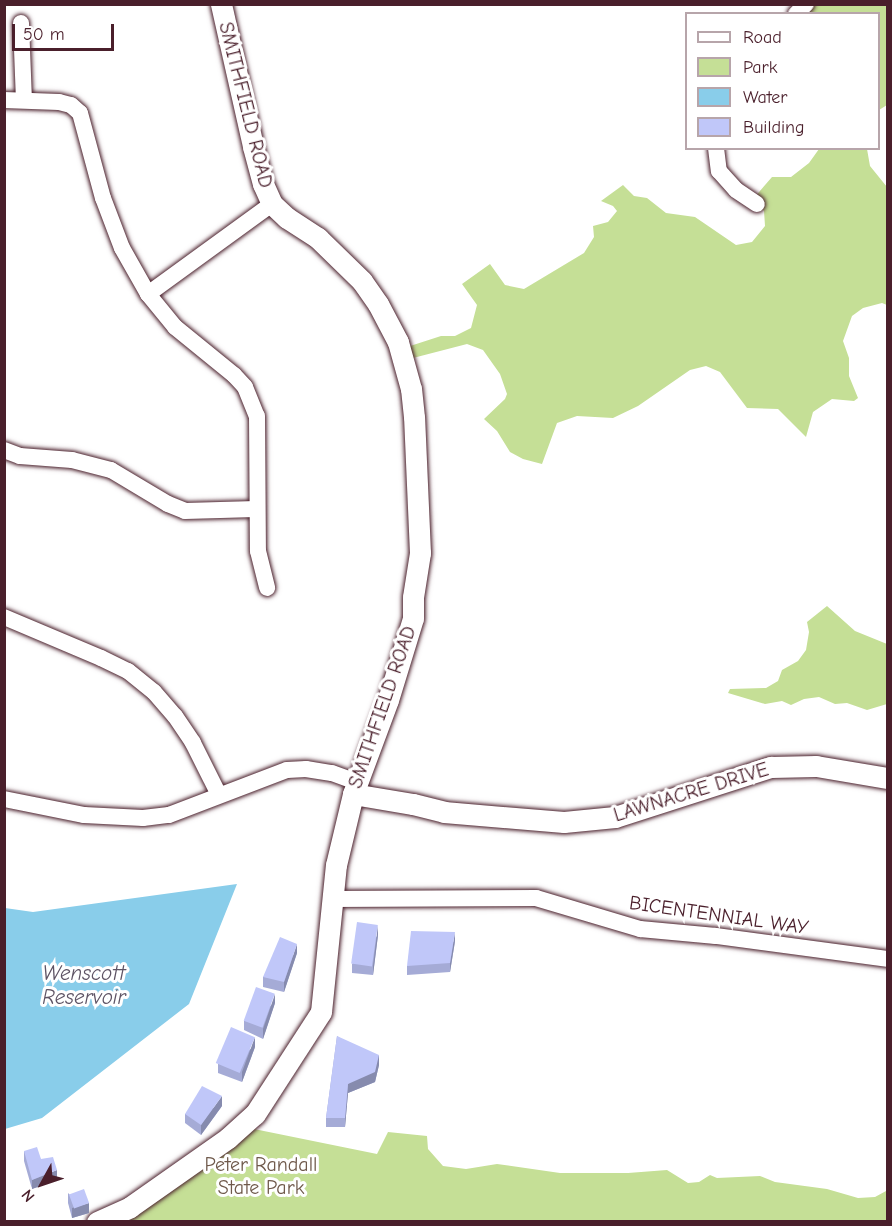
<!DOCTYPE html>
<html>
<head>
<meta charset="utf-8">
<style>
  body { margin:0 }
  #map { position:relative; width:892px; height:1226px; overflow:hidden; background:#fff; font-family:"Comic Neue",sans-serif }
  div>[style] { position:absolute }
  [style*='--x'] { left:calc(var(--x)*1px); top:calc(var(--y)*1px); width:calc(var(--w)*1px); rotate:calc(var(--a)*1deg) }
  .green>* { inset:0; background:#c5df96 }
  .water>* { inset:0; background:#89cdea }
  .roads { filter:drop-shadow(0 0 2px #4a1f2b) drop-shadow(0 0 2px #4a1f2b) }
  .minor>* { height:16px; margin:-8px; padding:0 8px; transform-origin:8px; border-radius:8px; background:#fff }
  .tertiary>* { height:21px; margin:-10.5px; padding:0 10.5px; transform-origin:10.5px; border-radius:10.5px; background:#fff }
  .wall>* { inset:0; background:#a5abd6 }
  .shaded-wall>* { inset:0; background:#868bae }
  .building>* { inset:0; background:#c0c7f9; transform-origin:0 0 }
  span { translate:-50% -50%; white-space:nowrap; text-align:center; line-height:1.15; -webkit-text-stroke:6px #fff; paint-order:stroke }
  .street-label { font-size:20px; color:#4a1f2b }
  .park-label { font-size:20px; color:#6f594b }
  .water-label { font-size:21px; color:#5d5364; font-style:italic }
  .frame { position:absolute; inset:0; border:6px solid #4a1f2b; pointer-events:none }
  .legend { position:absolute; left:685px; top:12px; width:195px; height:138px; box-sizing:border-box; background:#fff; border:2px solid #b7a5aa; margin:0; padding:8px 10px; list-style:none; font-size:18px; color:#4a1f2b }
  .legend li { display:flex; align-items:center; gap:12px; height:30px }
  .legend b { width:30px; border:2px solid #b7a5aa }
  .north { position:absolute; left:12px; top:1154px; width:60px; height:60px; -webkit-text-stroke:4px #fff; paint-order:stroke; rotate:230deg; font-size:16px; font-weight:700; line-height:24px; text-align:center; color:#4a1f2b }
  .north::after { content:''; display:block; margin:auto; width:21px; height:27px; background:#4a1f2b; clip-path:polygon(50% 0,100% 100%,50% 72%,0 100%) }
  .scale { position:absolute; left:12px; top:24px; width:102px; height:27px; box-sizing:border-box; border:3px solid #4a1f2b; border-top:0; padding-left:8px; font-size:18px; line-height:21px; white-space:nowrap; color:#4a1f2b; -webkit-text-stroke:4px #fff; paint-order:stroke }
</style>
</head>
<body>
<div id="map">
  <div class="green">
    <i style="clip-path:polygon(813px 5px,887px 5px,887px 105px,879px 110px,878px 14px,810px 13px,807px 9px)"></i>
    <i style="clip-path:polygon(819px 149px,867px 149px,870px 166px,887px 187px,887px 305px,882px 303px,863px 308px,852px 316px,843px 341px,849px 358px,849px 376px,858px 398px,854px 401px,832px 399px,813px 412px,806px 437px,778px 409px,747px 408px,720px 372px,706px 366px,690px 370px,638px 406px,613px 418px,577px 416px,557px 423px,542px 464px,523px 459px,510px 452px,497px 431px,484px 419px,505px 399px,507px 394px,500px 374px,483px 350px,467px 344px,413px 358px,407px 347px,441px 336px,455px 336px,471px 328px,477px 305px,462px 284px,490px 264px,505px 285px,524px 289px,584px 253px,594px 237px,593px 226px,608px 222px,617px 211px,613px 206px,601px 201px,623px 185px,634px 196px,647px 198px,666px 213px,695px 217px,736px 245px,752px 242px,765px 226px,764px 211px,753px 199px,772px 177px,791px 177px,809px 163px)"></i>
    <i style="clip-path:polygon(827px 606px,855px 631px,887px 644px,887px 704px,867px 710px,847px 703px,835px 704px,819px 697px,804px 699px,791px 705px,782px 701px,765px 704px,728px 693px,730px 689px,766px 688px,778px 681px,782px 670px,798px 661px,806px 650px,809px 632px,807px 622px)"></i>
    <i style="clip-path:polygon(249px 1128px,377px 1154px,388px 1132px,427px 1136px,428px 1149px,443px 1166px,466px 1169px,497px 1164px,560px 1173px,628px 1173px,667px 1170px,688px 1183px,699px 1182px,710px 1175px,717px 1178px,760px 1176px,775px 1182px,827px 1189px,858px 1198px,875px 1197px,886px 1191px,887px 1222px,98px 1222px)"></i>
  </div>
  <div class="water">
    <i style="clip-path:polygon(237px 884px,189px 1004px,42px 1118px,5px 1129px,5px 908px,33px 912px)"></i>
  </div>
  <div class="roads">
    <div class="minor">
      <i style="--x:796;--y:14;--w:14;--a:-45"></i>
      <i style="--x:21;--y:23;--w:77;--a:87.8"></i>
      <i style="--x:4;--y:100;--w:55;--a:2.1"></i>
      <i style="--x:59;--y:102;--w:12;--a:14"></i>
      <i style="--x:71;--y:105;--w:12;--a:42"></i>
      <i style="--x:80;--y:113;--w:88;--a:74.9"></i>
      <i style="--x:103;--y:198;--w:53;--a:69.2"></i>
      <i style="--x:122;--y:248;--w:53;--a:60.5"></i>
      <i style="--x:148;--y:294;--w:43;--a:50.7"></i>
      <i style="--x:175;--y:327;--w:76;--a:39.1"></i>
      <i style="--x:234;--y:375;--w:16;--a:47"></i>
      <i style="--x:245;--y:387;--w:31;--a:68"></i>
      <i style="--x:257;--y:416;--w:135;--a:89.6"></i>
      <i style="--x:258;--y:551;--w:38;--a:76"></i>
      <i style="--x:716;--y:148;--w:23;--a:83"></i>
      <i style="--x:719;--y:171;--w:25;--a:48"></i>
      <i style="--x:736;--y:190;--w:25;--a:34"></i>
      <i style="--x:148;--y:294;--w:153;--a:-36"></i>
      <i style="--x:4;--y:450;--w:17;--a:21"></i>
      <i style="--x:20;--y:456;--w:52;--a:4.4"></i>
      <i style="--x:72;--y:460;--w:40;--a:14.4"></i>
      <i style="--x:111;--y:470;--w:66;--a:30.8"></i>
      <i style="--x:168;--y:504;--w:18;--a:22"></i>
      <i style="--x:185;--y:511;--w:71;--a:-1.6"></i>
      <i style="--x:4;--y:617;--w:105;--a:22.9"></i>
      <i style="--x:101;--y:658;--w:30;--a:26"></i>
      <i style="--x:128;--y:671;--w:33;--a:39"></i>
      <i style="--x:154;--y:692;--w:32;--a:49"></i>
      <i style="--x:175;--y:716;--w:32;--a:56"></i>
      <i style="--x:193;--y:743;--w:58;--a:63.4"></i>
      <i style="--x:4;--y:799;--w:82;--a:11.3"></i>
      <i style="--x:84;--y:815;--w:59;--a:2.9"></i>
      <i style="--x:143;--y:818;--w:26;--a:-7"></i>
      <i style="--x:169;--y:815;--w:126;--a:-20.9"></i>
      <i style="--x:287;--y:770;--w:19;--a:-3"></i>
      <i style="--x:306;--y:769;--w:26;--a:9"></i>
      <i style="--x:332;--y:773;--w:27;--a:20"></i>
      <i style="--x:331;--y:899;--w:205;--a:-0.3"></i>
      <i style="--x:536;--y:898;--w:109;--a:16.6"></i>
      <i style="--x:640;--y:929;--w:76;--a:5.3"></i>
      <i style="--x:716;--y:936;--w:174;--a:7.6"></i>
    </div>
    <div class="tertiary">
      <i style="--x:353;--y:794;--w:61;--a:9.5"></i>
      <i style="--x:413;--y:804;--w:32;--a:14"></i>
      <i style="--x:444;--y:812;--w:120;--a:4.8"></i>
      <i style="--x:564;--y:822;--w:51;--a:-5.6"></i>
      <i style="--x:615;--y:817;--w:164;--a:-17.8"></i>
      <i style="--x:771;--y:767;--w:45;--a:-1.3"></i>
      <i style="--x:816;--y:766;--w:73;--a:9.5"></i>
      <i style="--x:97;--y:1222;--w:36;--a:-24"></i>
      <i style="--x:130;--y:1207;--w:120;--a:-35.1"></i>
      <i style="--x:228;--y:1138;--w:36;--a:-42"></i>
      <i style="--x:255;--y:1114;--w:121;--a:-57.1"></i>
      <i style="--x:321;--y:1012;--w:148;--a:-84.2"></i>
      <i style="--x:336;--y:865;--w:73;--a:-76.5"></i>
      <i style="--x:353;--y:794;--w:100;--a:-69.6"></i>
      <i style="--x:388;--y:700;--w:86;--a:-73"></i>
      <i style="--x:413;--y:618;--w:21;--a:-90"></i>
      <i style="--x:413;--y:597;--w:45;--a:-81"></i>
      <i style="--x:420;--y:553;--w:136;--a:-92.5"></i>
      <i style="--x:414;--y:417;--w:28;--a:-96"></i>
      <i style="--x:411;--y:389;--w:49;--a:-105.5"></i>
      <i style="--x:398;--y:342;--w:43;--a:-117.8"></i>
      <i style="--x:378;--y:304;--w:28;--a:-125"></i>
      <i style="--x:362;--y:281;--w:62;--a:-135.7"></i>
      <i style="--x:318;--y:238;--w:37;--a:-147"></i>
      <i style="--x:287;--y:218;--w:21;--a:-137"></i>
      <i style="--x:272;--y:204;--w:22;--a:-114"></i>
      <i style="--x:263;--y:184;--w:39;--a:-105"></i>
      <i style="--x:253;--y:146;--w:146;--a:-102.7"></i>
    </div>
  </div>
  <div class="wall">
    <i style="clip-path:polygon(378px 935px,373px 975px,352px 973px,352px 964px)"></i>
    <i style="clip-path:polygon(455px 941px,450px 972px,407px 975px,407px 966px)"></i>
    <i style="clip-path:polygon(297px 953px,284px 992px,263px 987px,263px 977px)"></i>
    <i style="clip-path:polygon(275px 1003px,263px 1039px,244px 1030px,244px 1021px)"></i>
    <i style="clip-path:polygon(337px 1036px,379px 1065px,375px 1082px,348px 1093px,345px 1127px,326px 1127px,326px 1118px)"></i>
    <i style="clip-path:polygon(255px 1047px,242px 1082px,218px 1073px,218px 1064px)"></i>
    <i style="clip-path:polygon(222px 1106px,201px 1135px,185px 1123px,185px 1114px)"></i>
    <i style="clip-path:polygon(24px 1151px,41px 1159px,57px 1180px,32px 1189px,24px 1161px)"></i>
    <i style="clip-path:polygon(68px 1193px,89px 1213px,72px 1218px,68px 1203px)"></i>
  </div>
  <div class="shaded-wall">
    <i style="clip-path:polygon(378px 925px,378px 935px,373px 975px,373px 966px)"></i>
    <i style="clip-path:polygon(455px 932px,455px 941px,450px 972px,450px 963px)"></i>
    <i style="clip-path:polygon(297px 944px,297px 953px,284px 992px,284px 982px)"></i>
    <i style="clip-path:polygon(275px 994px,275px 1003px,263px 1039px,263px 1029px)"></i>
    <i style="clip-path:polygon(255px 1037px,255px 1047px,242px 1082px,242px 1072px)"></i>
    <i style="clip-path:polygon(379px 1055px,379px 1065px,375px 1082px,348px 1093px,345px 1127px,345px 1118px,348px 1084px)"></i>
    <i style="clip-path:polygon(222px 1096px,222px 1106px,201px 1135px,201px 1125px)"></i>
    <i style="clip-path:polygon(57px 1170px,57px 1180px,32px 1189px,32px 1180px)"></i>
    <i style="clip-path:polygon(89px 1203px,89px 1213px,72px 1218px,72px 1208px)"></i>
  </div>
  <div class="building">
    <i style="left:357px;top:922px;width:21px;height:42px;rotate:8deg"></i>
    <i style="clip-path:polygon(411px 931px,455px 932px,450px 963px,407px 966px)"></i>
    <i style="clip-path:polygon(280px 937px,297px 944px,284px 982px,263px 977px)"></i>
    <i style="left:256px;top:987px;width:20px;height:36px;rotate:20deg"></i>
    <i style="left:231px;top:1027px;width:26px;height:39px;rotate:23deg"></i>
    <i style="clip-path:polygon(337px 1036px,379px 1055px,375px 1072px,348px 1084px,345px 1118px,326px 1118px)"></i>
    <i style="clip-path:polygon(202px 1086px,222px 1096px,201px 1125px,185px 1114px)"></i>
    <i style="clip-path:polygon(37px 1147px,41px 1159px,53px 1157px,57px 1170px,32px 1180px,24px 1151px)"></i>
    <i style="left:84px;top:1189px;width:15px;height:16px;rotate:70deg"></i>
  </div>
  <div class="street-label">
    <span style="left:246px;top:105px;rotate:76deg">SMITHFIELD ROAD</span>
    <span style="left:382px;top:707px;rotate:-71deg">SMITHFIELD ROAD</span>
    <span style="left:691px;top:792px;rotate:-17deg">LAWNACRE DRIVE</span>
    <span style="left:719px;top:915px;rotate:8deg">BICENTENNIAL WAY</span>
  </div>
  <div class="park-label">
    <span style="left:261px;top:1176px">Peter Randall<br>State Park</span>
  </div>
  <div class="water-label">
    <span style="left:84px;top:985px">Wenscott<br>Reservoir</span>
  </div>
  <div class="frame"></div>
  <ul class="legend">
  <li><b style="height:8px;background:#fff"></b>Road</li>
  <li><b style="height:16px;background:#c5df96"></b>Park</li>
  <li><b style="height:16px;background:#89cdea"></b>Water</li>
  <li><b style="height:16px;background:#c0c7f9"></b>Building</li>
  </ul>
  <div class="north">N</div>
  <div class="scale">50 m</div>
</div>
</body>
</html>
